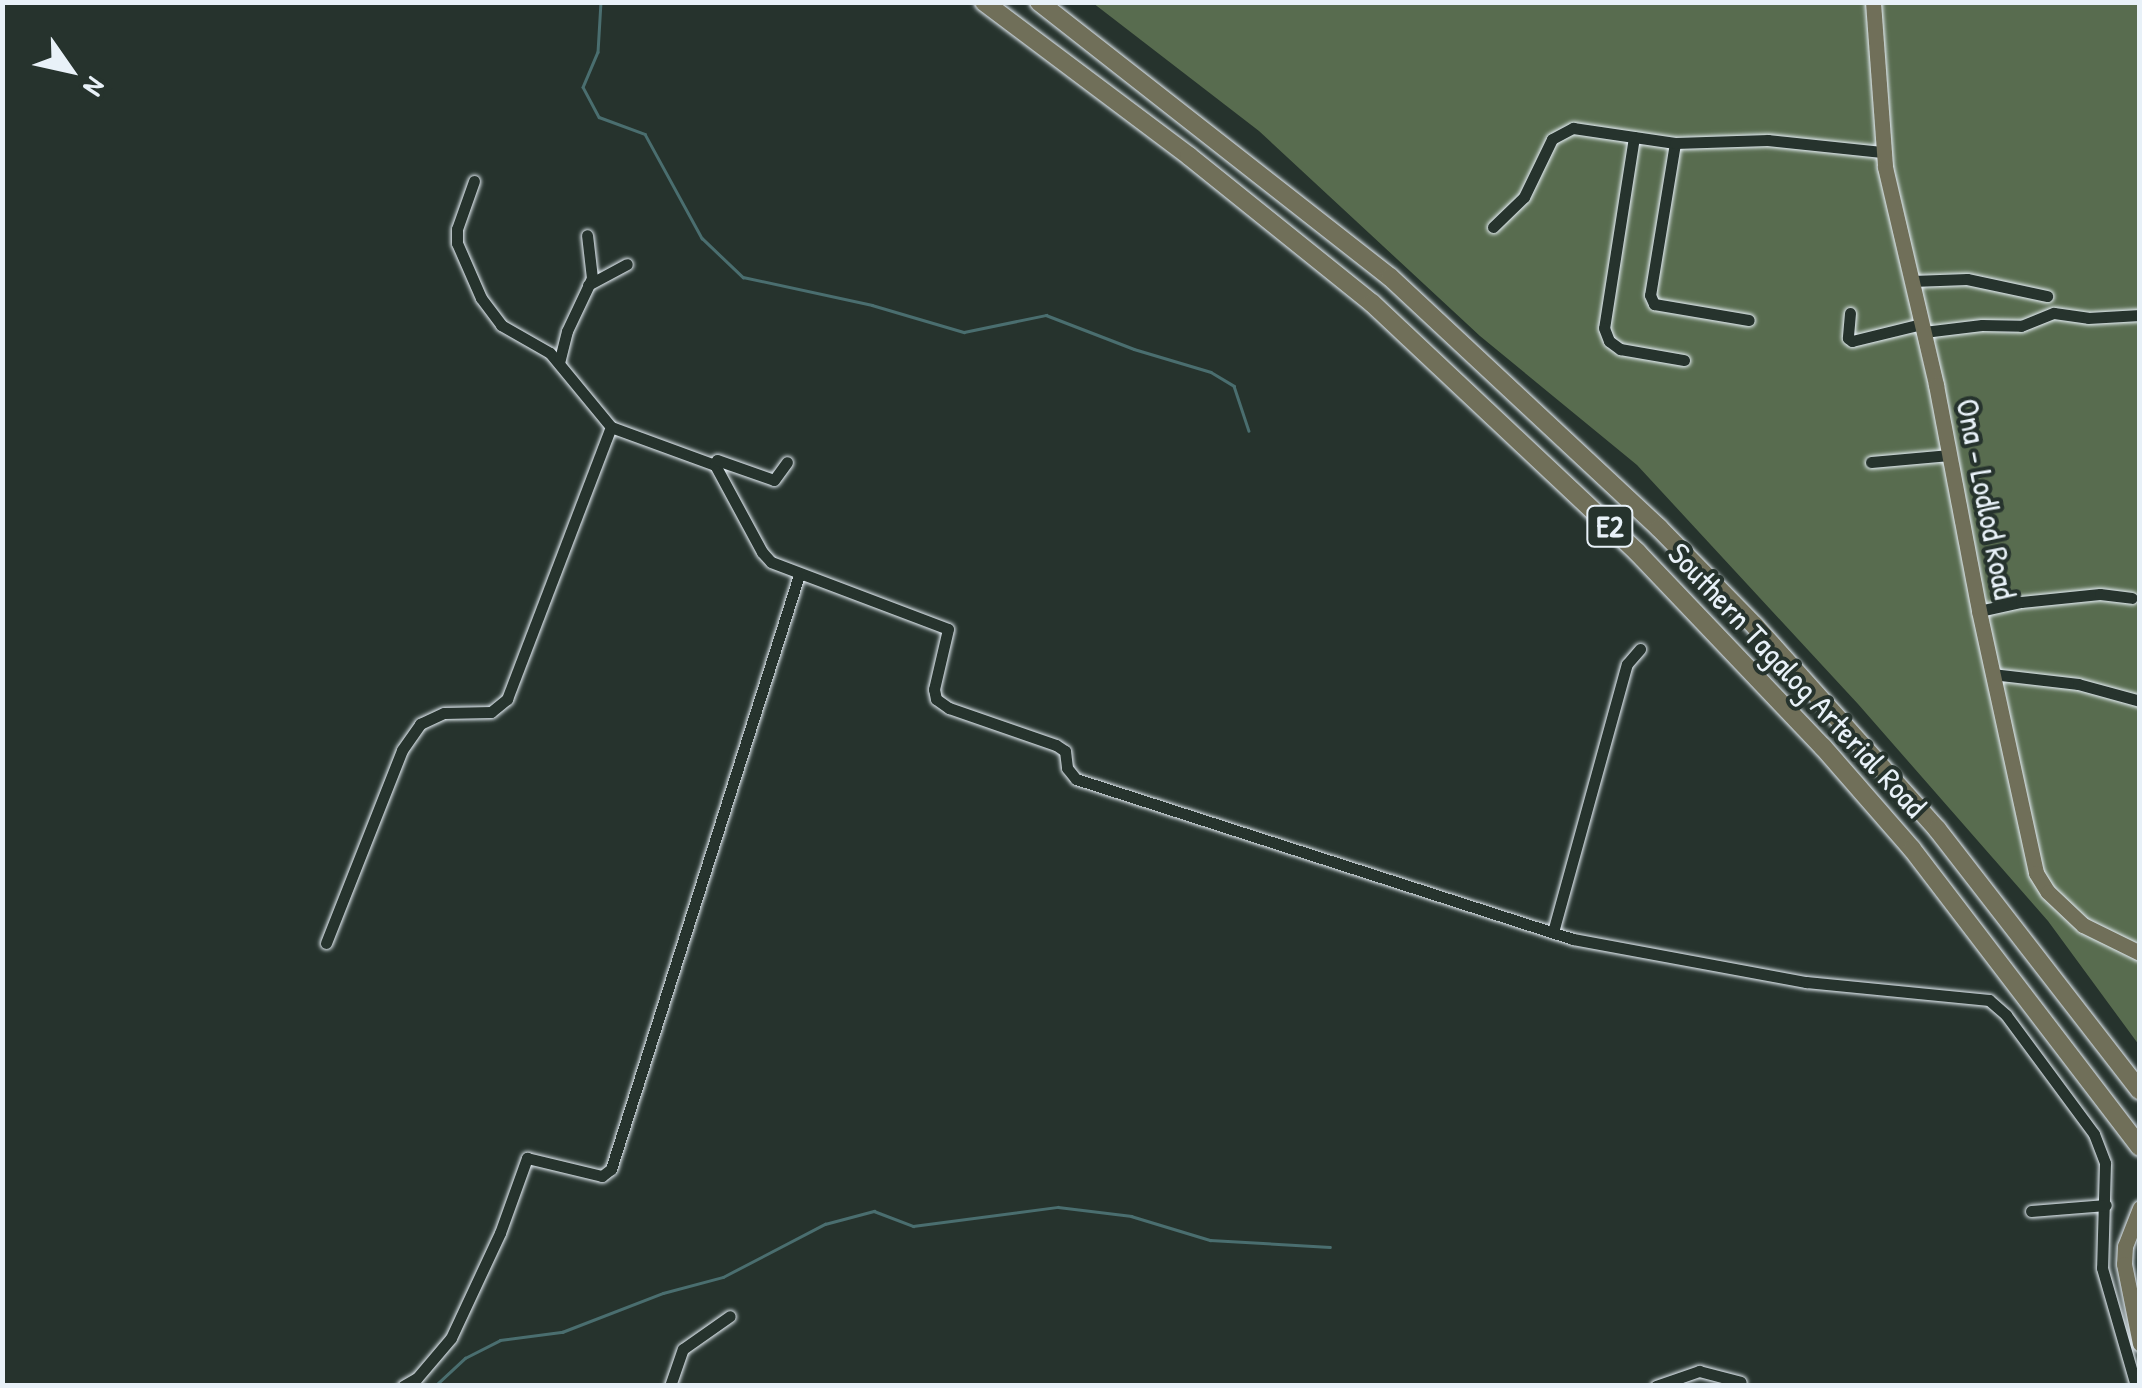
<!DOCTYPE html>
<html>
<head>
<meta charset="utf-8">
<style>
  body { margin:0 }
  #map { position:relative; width:2142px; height:1388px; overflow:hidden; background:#26332d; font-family:"Patrick Hand",sans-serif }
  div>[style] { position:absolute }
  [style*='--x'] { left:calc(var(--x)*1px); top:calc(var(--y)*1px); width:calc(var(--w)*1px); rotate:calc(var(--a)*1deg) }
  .green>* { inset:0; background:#586c4f }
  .stream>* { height:2.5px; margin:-1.25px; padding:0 1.25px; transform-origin:1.25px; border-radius:1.25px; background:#4a6e6f }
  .roads { filter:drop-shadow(0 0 2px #e8f1f8) drop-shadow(0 0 2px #e8f1f8) }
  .minor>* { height:11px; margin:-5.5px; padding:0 5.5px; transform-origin:5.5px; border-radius:5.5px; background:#26332d }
  .major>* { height:15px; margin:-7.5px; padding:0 7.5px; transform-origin:7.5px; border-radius:7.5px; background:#706f59 }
  .highway>* { height:18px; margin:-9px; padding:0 9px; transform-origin:9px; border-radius:9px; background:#706f59 }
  span { translate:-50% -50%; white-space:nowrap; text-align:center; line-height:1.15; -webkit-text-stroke:8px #26332d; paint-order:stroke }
  .shield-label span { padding:2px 8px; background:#26332d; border:2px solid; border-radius:8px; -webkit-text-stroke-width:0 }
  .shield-label { font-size:30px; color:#e8f1f8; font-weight:700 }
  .street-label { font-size:32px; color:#e8f1f8 }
  .frame { position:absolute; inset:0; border:5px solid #e8f1f8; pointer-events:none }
  .north { position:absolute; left:20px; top:20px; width:100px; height:100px; -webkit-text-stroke:8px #26332d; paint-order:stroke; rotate:124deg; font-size:28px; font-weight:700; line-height:40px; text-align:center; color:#e8f1f8 }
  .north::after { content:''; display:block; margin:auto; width:35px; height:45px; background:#e8f1f8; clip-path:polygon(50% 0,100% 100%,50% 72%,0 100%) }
</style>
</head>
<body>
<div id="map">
  <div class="green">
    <i style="clip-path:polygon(1093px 3px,2139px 3px,2139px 1045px,2048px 921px,1858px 704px,1637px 465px,1480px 336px,1259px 131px)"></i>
  </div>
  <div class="stream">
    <i style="--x:601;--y:2;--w:50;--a:93.4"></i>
    <i style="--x:598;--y:52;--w:38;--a:113"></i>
    <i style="--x:583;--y:87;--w:34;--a:62"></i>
    <i style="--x:599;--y:117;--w:49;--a:20.3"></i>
    <i style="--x:645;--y:134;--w:119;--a:61.3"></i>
    <i style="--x:702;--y:238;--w:57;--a:43.6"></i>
    <i style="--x:743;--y:277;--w:132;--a:12.2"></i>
    <i style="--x:872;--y:305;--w:96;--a:16.4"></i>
    <i style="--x:964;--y:332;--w:84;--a:-11.7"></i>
    <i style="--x:1046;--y:315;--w:94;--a:21.1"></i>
    <i style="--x:1134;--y:349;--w:80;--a:16.6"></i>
    <i style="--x:1211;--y:372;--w:27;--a:31"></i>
    <i style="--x:1234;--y:386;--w:47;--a:71.6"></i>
    <i style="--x:435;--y:1386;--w:41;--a:-43"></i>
    <i style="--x:465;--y:1358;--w:39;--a:-27"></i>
    <i style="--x:500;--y:1340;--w:63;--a:-7.4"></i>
    <i style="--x:562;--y:1332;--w:108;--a:-21.1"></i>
    <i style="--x:663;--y:1293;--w:62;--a:-14.9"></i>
    <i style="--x:723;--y:1277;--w:115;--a:-27.5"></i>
    <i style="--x:825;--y:1224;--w:51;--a:-14.9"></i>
    <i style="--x:874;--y:1211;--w:42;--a:21"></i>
    <i style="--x:913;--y:1226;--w:146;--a:-7.5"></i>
    <i style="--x:1058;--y:1207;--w:74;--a:7"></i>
    <i style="--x:1131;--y:1216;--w:83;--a:16.9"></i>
    <i style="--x:1210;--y:1240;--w:120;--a:3.3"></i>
  </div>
  <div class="roads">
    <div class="minor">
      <i style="--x:1634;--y:137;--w:193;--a:98.9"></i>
      <i style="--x:1604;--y:328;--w:14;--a:69"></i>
      <i style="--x:1609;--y:341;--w:14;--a:36"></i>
      <i style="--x:1620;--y:349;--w:65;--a:9.8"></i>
      <i style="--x:1675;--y:143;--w:154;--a:99.3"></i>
      <i style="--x:1650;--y:295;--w:10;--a:66"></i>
      <i style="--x:1654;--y:304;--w:96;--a:9.6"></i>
      <i style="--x:474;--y:181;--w:51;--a:109.5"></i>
      <i style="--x:457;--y:229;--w:14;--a:90"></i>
      <i style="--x:457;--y:243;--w:60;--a:66.4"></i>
      <i style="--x:481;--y:298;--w:34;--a:53"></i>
      <i style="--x:501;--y:325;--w:56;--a:29.7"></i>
      <i style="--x:550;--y:353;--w:96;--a:50.5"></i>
      <i style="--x:611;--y:427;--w:111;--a:20.1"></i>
      <i style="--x:715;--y:465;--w:99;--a:61.6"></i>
      <i style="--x:762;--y:552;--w:13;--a:48"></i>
      <i style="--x:771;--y:562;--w:189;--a:20.7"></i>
      <i style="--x:948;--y:629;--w:62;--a:103.1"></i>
      <i style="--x:934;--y:689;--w:10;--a:79"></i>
      <i style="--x:936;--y:699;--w:16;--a:35"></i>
      <i style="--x:949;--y:708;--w:113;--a:19.1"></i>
      <i style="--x:1056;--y:745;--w:11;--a:34"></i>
      <i style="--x:1065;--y:751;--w:17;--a:83"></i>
      <i style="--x:1067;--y:768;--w:14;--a:51"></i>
      <i style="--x:1076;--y:779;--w:522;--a:17.85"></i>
      <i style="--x:1573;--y:939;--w:237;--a:10.5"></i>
      <i style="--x:1806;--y:982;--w:184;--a:5.6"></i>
      <i style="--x:1989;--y:1000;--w:23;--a:41"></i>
      <i style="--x:2006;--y:1015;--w:148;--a:53.5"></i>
      <i style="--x:2094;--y:1134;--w:31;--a:69"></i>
      <i style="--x:2105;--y:1163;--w:105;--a:91.6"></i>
      <i style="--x:2102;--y:1268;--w:123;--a:73.9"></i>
      <i style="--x:1493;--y:227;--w:43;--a:-44.1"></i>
      <i style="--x:1524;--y:197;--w:64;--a:-64.2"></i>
      <i style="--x:1552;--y:139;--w:24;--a:-28"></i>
      <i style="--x:1573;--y:128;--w:103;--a:8.4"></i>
      <i style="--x:1675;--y:143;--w:93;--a:-1.8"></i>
      <i style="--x:1768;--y:140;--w:116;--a:6"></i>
      <i style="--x:1912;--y:281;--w:55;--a:-2.1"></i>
      <i style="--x:1967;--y:279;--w:82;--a:12"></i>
      <i style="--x:588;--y:285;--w:44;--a:-28.3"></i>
      <i style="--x:1850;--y:313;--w:25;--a:95"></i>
      <i style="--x:1848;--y:338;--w:5;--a:37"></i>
      <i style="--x:1852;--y:341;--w:72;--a:-13.7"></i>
      <i style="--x:1924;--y:332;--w:58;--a:-6.9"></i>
      <i style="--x:1982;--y:325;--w:39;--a:1"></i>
      <i style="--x:2021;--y:326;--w:35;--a:-22"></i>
      <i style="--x:2054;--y:313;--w:34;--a:8"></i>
      <i style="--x:2088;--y:318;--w:52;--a:-3.3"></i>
      <i style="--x:559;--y:363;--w:33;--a:-76"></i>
      <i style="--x:567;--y:331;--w:59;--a:-64.7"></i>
      <i style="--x:592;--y:278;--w:43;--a:-96.6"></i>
      <i style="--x:1871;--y:462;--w:79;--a:-5.1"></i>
      <i style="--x:715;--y:465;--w:5;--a:-68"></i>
      <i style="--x:717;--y:460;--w:60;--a:19.3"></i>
      <i style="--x:774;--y:480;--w:22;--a:-54"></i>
      <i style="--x:1979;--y:611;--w:43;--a:-12.1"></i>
      <i style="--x:2021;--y:602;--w:79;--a:-5.8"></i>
      <i style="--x:2100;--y:594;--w:32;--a:7"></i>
      <i style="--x:1992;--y:674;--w:87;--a:6.6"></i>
      <i style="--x:2078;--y:684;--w:64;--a:15.3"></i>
      <i style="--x:1553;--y:932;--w:278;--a:-74.6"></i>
      <i style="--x:1627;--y:664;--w:20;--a:-49"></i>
      <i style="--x:326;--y:943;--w:207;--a:-68.5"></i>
      <i style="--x:402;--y:750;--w:32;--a:-55"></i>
      <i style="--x:420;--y:724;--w:26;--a:-25"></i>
      <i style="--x:444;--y:713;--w:47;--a:-1.2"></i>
      <i style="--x:491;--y:712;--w:21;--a:-39"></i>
      <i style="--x:507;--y:699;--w:291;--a:-69.1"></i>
      <i style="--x:2031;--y:1211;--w:75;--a:-4.6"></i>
      <i style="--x:403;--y:1386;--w:16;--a:-30"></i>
      <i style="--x:417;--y:1378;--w:52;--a:-49.6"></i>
      <i style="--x:451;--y:1338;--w:116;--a:-65"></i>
      <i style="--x:500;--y:1233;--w:80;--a:-70.2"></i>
      <i style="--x:527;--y:1158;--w:77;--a:13.5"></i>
      <i style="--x:602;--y:1176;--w:11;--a:-38"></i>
      <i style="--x:611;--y:1169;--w:623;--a:-72.44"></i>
      <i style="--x:670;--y:1386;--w:39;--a:-71"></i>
      <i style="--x:683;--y:1349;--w:57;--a:-35.1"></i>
      <i style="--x:1656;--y:1386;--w:46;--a:-19.2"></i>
      <i style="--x:1699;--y:1371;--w:43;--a:14.7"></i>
    </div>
    <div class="major">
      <i style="--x:1873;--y:2;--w:165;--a:85.8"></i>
      <i style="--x:1885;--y:167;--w:224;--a:76.8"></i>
      <i style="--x:1936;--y:385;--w:230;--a:79.2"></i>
      <i style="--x:1979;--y:611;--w:268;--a:77.7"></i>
      <i style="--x:2036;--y:873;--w:22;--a:58"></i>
      <i style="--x:2048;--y:892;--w:48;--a:43.3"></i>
      <i style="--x:2083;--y:925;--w:64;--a:26.2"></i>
      <i style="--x:2140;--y:1208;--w:41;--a:111.5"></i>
      <i style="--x:2125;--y:1246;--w:18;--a:93"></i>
      <i style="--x:2124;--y:1264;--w:81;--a:78.6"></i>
    </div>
    <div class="highway">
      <i style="--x:984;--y:2;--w:256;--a:36.9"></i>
      <i style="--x:1189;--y:156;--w:235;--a:38.8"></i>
      <i style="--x:1372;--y:303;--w:364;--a:43.2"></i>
      <i style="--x:1637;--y:552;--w:269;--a:46.4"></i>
      <i style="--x:1823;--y:747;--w:135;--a:48.9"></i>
      <i style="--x:1912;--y:849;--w:375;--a:52.6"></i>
      <i style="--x:1039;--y:2;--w:446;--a:38.1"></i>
      <i style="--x:1390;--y:277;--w:368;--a:43"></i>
      <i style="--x:1659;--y:528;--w:137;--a:45.6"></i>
      <i style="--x:1755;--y:626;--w:273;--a:48.1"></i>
      <i style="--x:1937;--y:829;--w:331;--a:52.2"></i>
    </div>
  </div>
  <div class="shield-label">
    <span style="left:1610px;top:526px">E2</span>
  </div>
  <div class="street-label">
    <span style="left:1986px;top:499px;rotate:79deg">Ona - Lodlod Road</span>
    <span style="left:1797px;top:680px;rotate:47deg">Southern Tagalog Arterial Road</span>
  </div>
  <div class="frame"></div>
  <div class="north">N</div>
</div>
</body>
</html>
